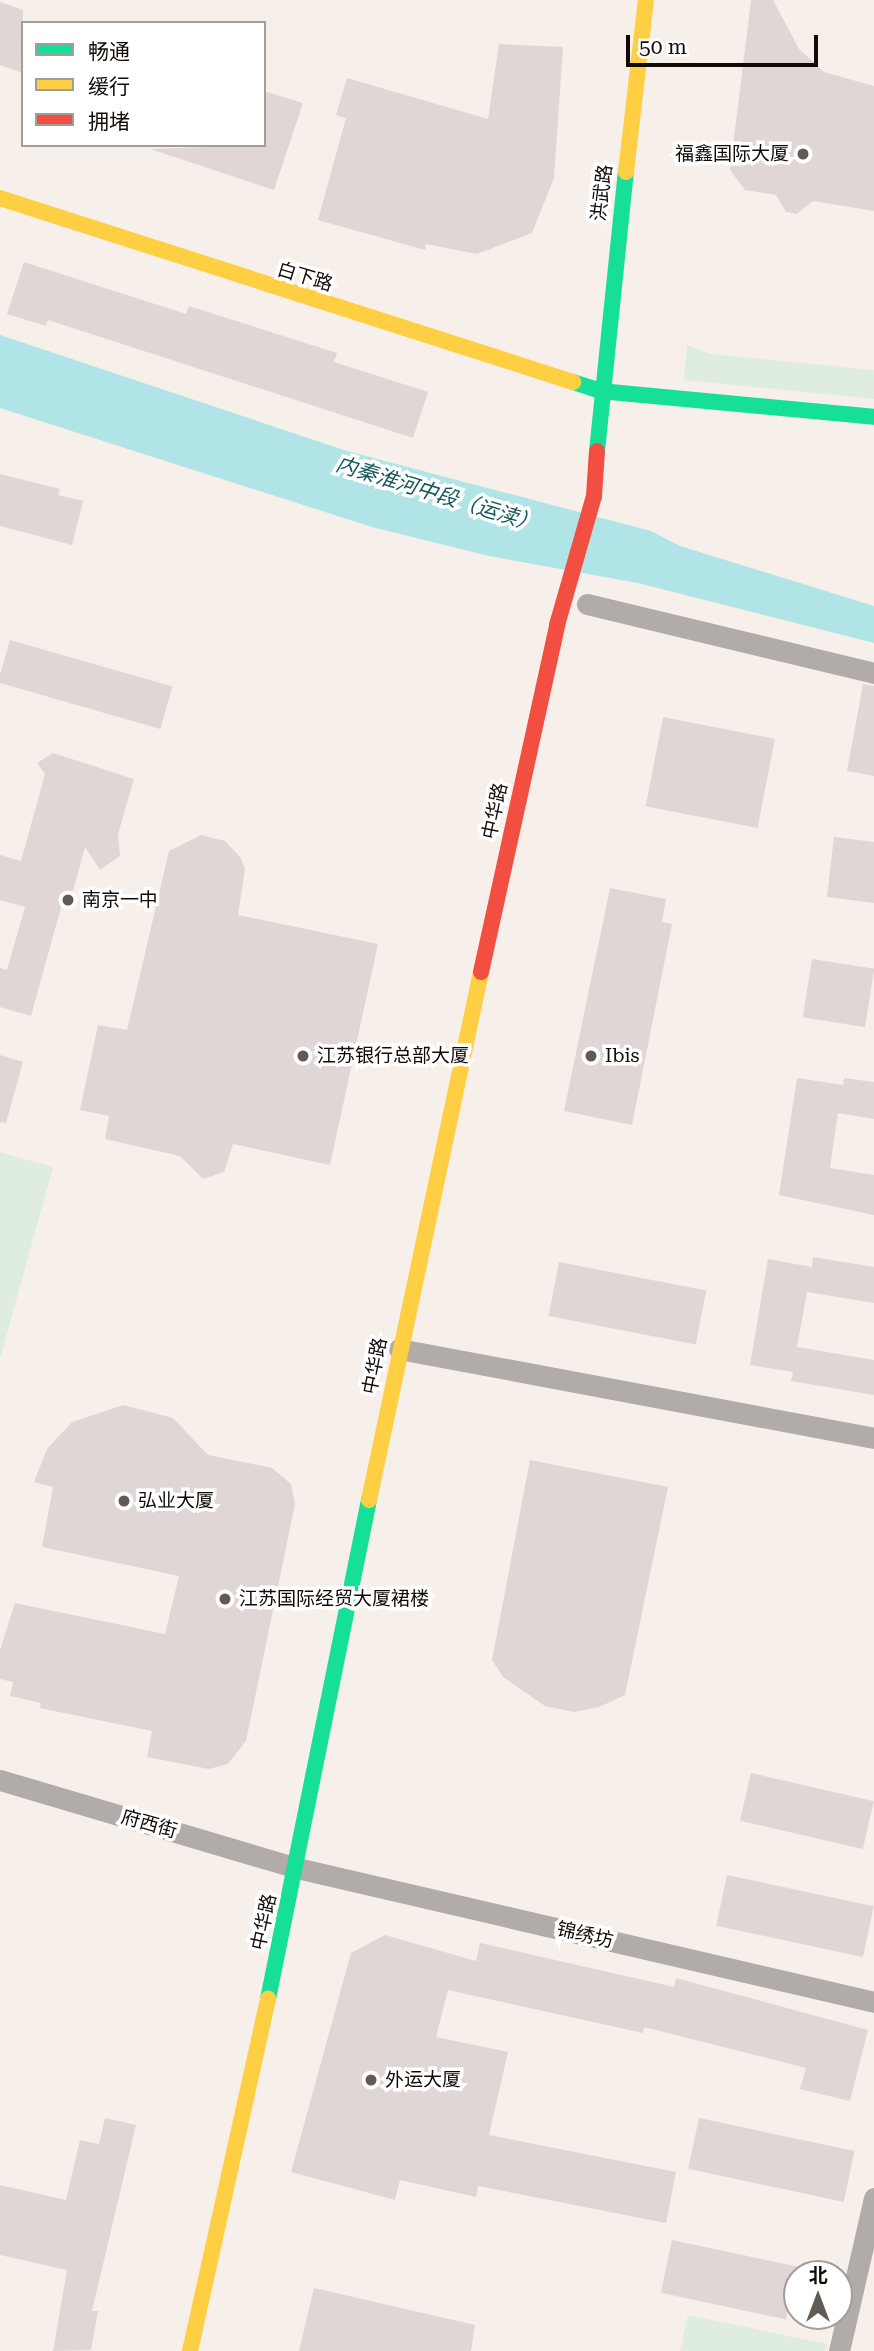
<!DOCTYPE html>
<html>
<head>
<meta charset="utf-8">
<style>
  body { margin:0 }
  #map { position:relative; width:874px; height:2351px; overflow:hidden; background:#f7efe9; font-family:"Roboto Serif","Noto Sans SC",serif }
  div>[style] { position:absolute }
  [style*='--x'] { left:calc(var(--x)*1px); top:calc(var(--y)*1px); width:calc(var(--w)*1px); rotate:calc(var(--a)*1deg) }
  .green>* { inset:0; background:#deedde }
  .water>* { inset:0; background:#b0e4e6 }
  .building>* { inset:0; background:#e0d6d6; transform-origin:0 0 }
  .street>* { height:21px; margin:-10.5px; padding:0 10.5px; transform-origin:10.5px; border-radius:10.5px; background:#b1acaa }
  .fast>* { height:16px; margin:-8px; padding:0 8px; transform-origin:8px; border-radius:8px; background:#16e098 }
  .slow>* { height:16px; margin:-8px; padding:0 8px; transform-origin:8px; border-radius:8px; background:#ffcf43 }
  .jam>* { height:16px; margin:-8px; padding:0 8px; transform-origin:8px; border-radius:8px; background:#f24e42 }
  .dots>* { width:19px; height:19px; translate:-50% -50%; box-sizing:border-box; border:4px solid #fff; border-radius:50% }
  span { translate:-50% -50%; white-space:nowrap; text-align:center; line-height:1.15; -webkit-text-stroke:7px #fff; paint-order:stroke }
  .poi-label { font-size:19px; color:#120a05 }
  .right { translate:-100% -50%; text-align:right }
  .left { translate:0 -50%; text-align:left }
  .street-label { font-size:19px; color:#120a05 }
  .water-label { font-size:21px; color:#15575c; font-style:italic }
  .legend { position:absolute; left:21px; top:21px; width:245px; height:126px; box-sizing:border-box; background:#fff; border:2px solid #a09d9b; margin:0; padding:9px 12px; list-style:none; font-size:21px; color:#120a05 }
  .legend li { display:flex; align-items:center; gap:14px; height:35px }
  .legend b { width:35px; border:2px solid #a09d9b }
  .north { position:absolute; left:783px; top:2260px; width:70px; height:70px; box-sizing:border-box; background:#fff; border:2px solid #a09d9b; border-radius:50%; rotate:0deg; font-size:19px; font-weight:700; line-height:28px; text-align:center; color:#120a05 }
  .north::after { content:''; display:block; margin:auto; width:24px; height:32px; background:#625a55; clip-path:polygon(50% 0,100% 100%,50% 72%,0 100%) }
  .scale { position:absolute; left:626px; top:35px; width:192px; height:32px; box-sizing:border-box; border:4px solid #120a05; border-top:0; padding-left:9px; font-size:21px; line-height:24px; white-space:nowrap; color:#120a05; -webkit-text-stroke:5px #fff; paint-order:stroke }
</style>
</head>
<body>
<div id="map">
  <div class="green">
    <i style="clip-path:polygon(687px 345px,711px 354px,874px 370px,874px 399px,684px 380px)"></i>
    <i style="clip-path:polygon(0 1152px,53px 1167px,0 1359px)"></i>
    <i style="clip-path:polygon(688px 2315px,827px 2344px,825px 2351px,680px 2351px)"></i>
  </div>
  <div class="water">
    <i style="clip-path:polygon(0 335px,347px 451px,651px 531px,680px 546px,874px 606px,874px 643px,638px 583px,489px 556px,372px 527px,0 408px)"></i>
  </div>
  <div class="building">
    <i style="clip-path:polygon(751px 0,773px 0,799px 49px,824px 72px,874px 86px,874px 211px,813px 201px,797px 214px,786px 212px,776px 195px,745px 190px,730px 170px)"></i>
    <i style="clip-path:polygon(0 2px,23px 10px,23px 73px,0 65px)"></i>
    <i style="clip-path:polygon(499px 44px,563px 47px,554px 178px,532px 233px,477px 254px,426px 244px,425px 250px,318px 220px,346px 118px,336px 115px,347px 78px,488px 119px)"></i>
    <i style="clip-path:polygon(264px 91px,303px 103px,274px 190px,150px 149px,264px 145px)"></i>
    <i style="clip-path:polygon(24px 262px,186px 314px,189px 306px,337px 353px,334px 362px,428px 392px,413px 438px,48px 320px,46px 326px,7px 314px)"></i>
    <i style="clip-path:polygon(0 474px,60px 489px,58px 495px,83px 501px,72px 545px,0 526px)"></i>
    <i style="left:10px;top:640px;width:169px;height:44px;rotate:16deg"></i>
    <i style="clip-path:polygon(863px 684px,874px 686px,874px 776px,847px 771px)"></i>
    <i style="left:663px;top:717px;width:114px;height:91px;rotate:11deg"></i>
    <i style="clip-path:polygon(53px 753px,134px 779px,118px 834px,120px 856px,100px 870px,85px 847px,72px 895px,65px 893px,31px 1016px,0 1007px,0 968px,7px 970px,25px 907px,0 900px,0 855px,21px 861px,45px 774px,37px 763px)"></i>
    <i style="clip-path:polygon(201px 835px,225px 841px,241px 858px,245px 869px,238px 915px,378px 944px,330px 1165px,233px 1144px,224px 1172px,203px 1179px,180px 1156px,105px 1139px,109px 1116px,80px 1110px,98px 1025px,127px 1030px,169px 851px)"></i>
    <i style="clip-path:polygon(834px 837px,874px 842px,874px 903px,827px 897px)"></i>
    <i style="clip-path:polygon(610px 888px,666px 899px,662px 922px,672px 924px,632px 1125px,564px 1111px)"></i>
    <i style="left:812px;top:959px;width:63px;height:59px;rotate:9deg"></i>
    <i style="clip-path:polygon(0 1055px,23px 1062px,6px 1123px,0 1122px)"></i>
    <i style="clip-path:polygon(797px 1078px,843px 1085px,844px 1078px,874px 1082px,874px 1119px,838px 1113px,830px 1168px,874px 1175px,874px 1215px,779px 1195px)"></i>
    <i style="clip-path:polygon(813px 1257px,874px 1267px,874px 1303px,807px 1292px,797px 1347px,874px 1360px,874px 1395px,791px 1381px,793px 1372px,750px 1365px,768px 1259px,812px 1267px)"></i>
    <i style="left:559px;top:1262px;width:150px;height:55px;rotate:11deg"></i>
    <i style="clip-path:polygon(123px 1405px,173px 1418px,208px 1455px,272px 1468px,291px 1484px,295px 1504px,246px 1741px,228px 1764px,209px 1769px,147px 1757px,152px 1731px,40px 1708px,41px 1703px,10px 1696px,13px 1682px,0 1679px,0 1650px,15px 1603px,165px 1634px,179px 1576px,42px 1547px,53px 1487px,34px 1482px,47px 1449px,72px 1422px)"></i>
    <i style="clip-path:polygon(530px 1460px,668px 1487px,625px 1695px,599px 1707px,574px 1712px,545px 1706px,503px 1677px,492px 1660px)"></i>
    <i style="left:751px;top:1773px;width:126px;height:49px;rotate:13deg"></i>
    <i style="left:727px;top:1875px;width:150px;height:52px;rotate:12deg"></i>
    <i style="clip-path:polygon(385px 1935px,476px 1961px,480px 1943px,674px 1987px,676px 1978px,868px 2030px,850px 2101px,800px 2089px,806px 2068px,644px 2027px,643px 2033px,448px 1990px,436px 2037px,508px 2052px,489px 2135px,676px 2172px,666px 2223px,478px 2186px,476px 2197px,400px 2180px,395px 2200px,291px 2172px,351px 1953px)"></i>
    <i style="clip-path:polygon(105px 2118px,136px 2125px,92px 2311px,98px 2311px,91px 2350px,53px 2351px,67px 2270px,0 2255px,0 2185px,66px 2200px,80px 2140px,99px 2144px)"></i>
    <i style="left:699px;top:2118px;width:159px;height:52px;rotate:12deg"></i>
    <i style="left:672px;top:2240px;width:128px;height:54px;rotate:12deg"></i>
    <i style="clip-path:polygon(314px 2288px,475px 2325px,471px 2351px,299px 2351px)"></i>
  </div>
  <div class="street">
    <i style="--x:587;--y:604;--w:295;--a:13.5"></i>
    <i style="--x:399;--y:1349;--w:483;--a:10.6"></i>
    <i style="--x:0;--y:1780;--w:310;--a:16.5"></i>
    <i style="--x:297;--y:1868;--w:592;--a:13.07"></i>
    <i style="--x:839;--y:2351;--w:157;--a:-77.1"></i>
  </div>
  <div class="fast">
    <i style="--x:573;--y:382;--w:28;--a:18"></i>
    <i style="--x:600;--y:391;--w:275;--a:5.4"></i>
    <i style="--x:597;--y:451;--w:281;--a:-84.1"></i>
    <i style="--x:268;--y:1999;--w:509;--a:-78.56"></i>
  </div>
  <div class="slow">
    <i style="--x:626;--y:172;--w:173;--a:-83.4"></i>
    <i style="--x:0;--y:198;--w:602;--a:17.8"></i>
    <i style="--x:369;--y:1500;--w:540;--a:-78.02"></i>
    <i style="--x:190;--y:2351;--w:361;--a:-77.5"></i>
  </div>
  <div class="jam">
    <i style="--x:481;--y:972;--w:355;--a:-77.6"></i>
    <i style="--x:557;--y:625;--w:134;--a:-74"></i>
    <i style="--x:594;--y:496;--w:45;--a:-86.2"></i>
  </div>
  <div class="dots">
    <i style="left:803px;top:154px;background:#625a55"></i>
    <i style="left:68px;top:900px;background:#625a55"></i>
    <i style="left:303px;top:1056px;background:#625a55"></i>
    <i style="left:591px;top:1056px;background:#625a55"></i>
    <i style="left:124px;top:1501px;background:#625a55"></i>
    <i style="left:225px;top:1599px;background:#625a55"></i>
    <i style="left:371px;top:2080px;background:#625a55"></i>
  </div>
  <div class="poi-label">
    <span class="right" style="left:789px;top:154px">福鑫国际大厦</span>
    <span class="left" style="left:82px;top:900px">南京一中</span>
    <span class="left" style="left:317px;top:1056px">江苏银行总部大厦</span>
    <span class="left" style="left:605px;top:1056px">Ibis</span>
    <span class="left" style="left:138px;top:1501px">弘业大厦</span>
    <span class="left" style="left:239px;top:1599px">江苏国际经贸大厦裙楼</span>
    <span class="left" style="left:385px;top:2080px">外运大厦</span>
  </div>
  <div class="street-label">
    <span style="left:602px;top:193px;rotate:-83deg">洪武路</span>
    <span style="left:305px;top:277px;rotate:17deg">白下路</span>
    <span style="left:495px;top:811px;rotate:-78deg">中华路</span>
    <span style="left:375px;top:1366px;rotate:-79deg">中华路</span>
    <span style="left:149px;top:1824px;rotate:16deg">府西街</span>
    <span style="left:264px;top:1922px;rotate:-78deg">中华路</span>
    <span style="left:585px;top:1935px;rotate:13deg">锦绣坊</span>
  </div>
  <div class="water-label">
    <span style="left:437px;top:494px;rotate:17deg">内秦淮河中段（运渎）</span>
  </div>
  <ul class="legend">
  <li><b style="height:9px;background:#16e098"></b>畅通</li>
  <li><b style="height:9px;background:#ffcf43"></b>缓行</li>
  <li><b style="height:9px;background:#f24e42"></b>拥堵</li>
  </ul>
  <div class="north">北</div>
  <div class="scale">50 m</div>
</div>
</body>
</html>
